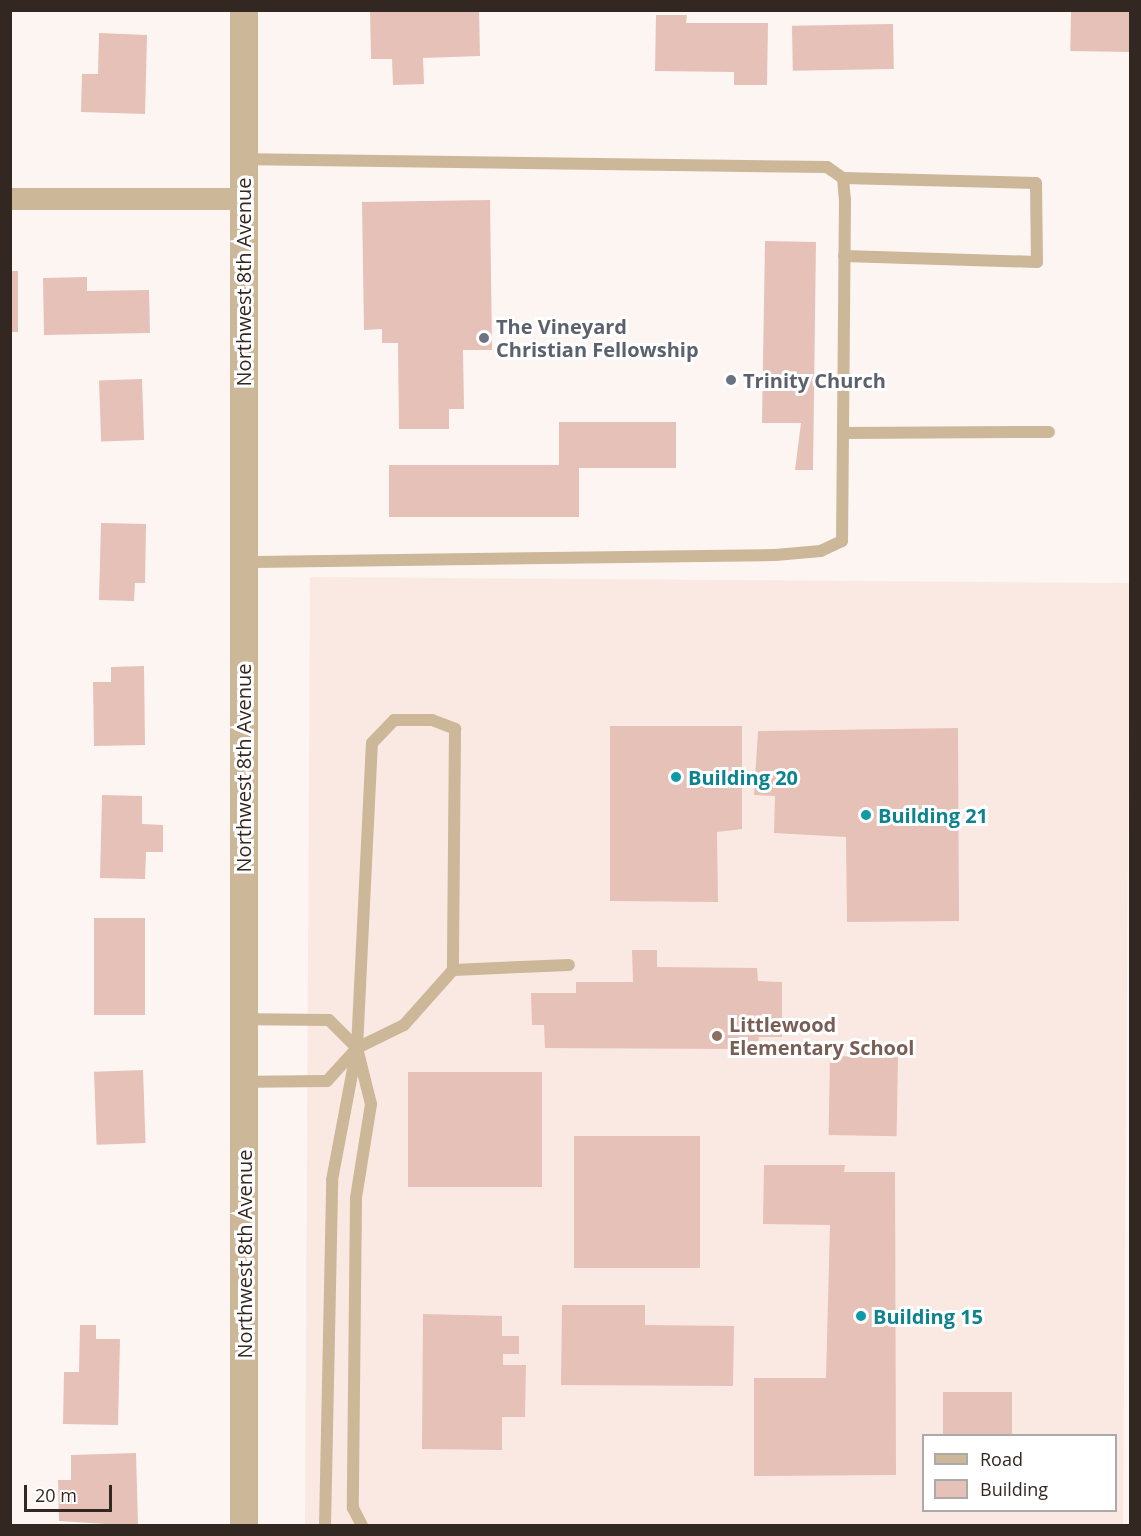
<!DOCTYPE html>
<html>
<head>
<meta charset="utf-8">
<style>
  body { margin:0 }
  #map { position:relative; width:1141px; height:1536px; overflow:hidden; background:#fcf5f2; font-family:"Open Sans",sans-serif }
  div>[style] { position:absolute }
  [style*='--x'] { left:calc(var(--x)*1px); top:calc(var(--y)*1px); width:calc(var(--w)*1px); rotate:calc(var(--a)*1deg) }
  .built>* { inset:0; background:#f9e9e2 }
  .building>* { inset:0; background:#e6c1b8; transform-origin:0 0 }
  .service>* { height:12px; margin:-6px; padding:0 6px; transform-origin:6px; border-radius:6px; background:#ccb799 }
  .minor>* { height:22px; margin:-11px; padding:0 11px; transform-origin:11px; border-radius:11px; background:#ccb799 }
  .tertiary>* { height:28px; margin:-14px; padding:0 14px; transform-origin:14px; border-radius:14px; background:#ccb799 }
  .dots>* { width:16px; height:16px; translate:-50% -50%; box-sizing:border-box; border:3px solid #fff; border-radius:50% }
  span { translate:-50% -50%; white-space:nowrap; text-align:center; line-height:1.15; -webkit-text-stroke:6px #fff; paint-order:stroke }
  .street-label { font-size:20px; color:#332722 }
  .worship-label { font-size:20px; color:#5b616d; font-weight:700 }
  .left { translate:0 -50%; text-align:left }
  .culture-label { font-size:20px; color:#0d838f; font-weight:700 }
  .education-label { font-size:20px; color:#785e54; font-weight:700 }
  .frame { position:absolute; inset:0; border:12px solid #332722; pointer-events:none }
  .legend { position:absolute; left:922px; top:1434px; width:195px; height:78px; box-sizing:border-box; background:#fff; border:2px solid #ada9a7; margin:0; padding:8px 10px; list-style:none; font-size:18px; color:#332722 }
  .legend li { display:flex; align-items:center; gap:12px; height:30px }
  .legend b { width:30px; border:2px solid #ada9a7 }
  .scale { position:absolute; left:24px; top:1485px; width:88px; height:27px; box-sizing:border-box; border:3px solid #332722; border-top:0; padding-left:8px; font-size:18px; line-height:21px; white-space:nowrap; color:#332722; -webkit-text-stroke:4px #fff; paint-order:stroke }
</style>
</head>
<body>
<div id="map">
  <div class="built">
    <i style="clip-path:polygon(evenodd,310px 577px,1130px 583px,1123px 1525px,305px 1526px,310px 577px,924px 1436px,1116px 1436px,1116px 1510px,924px 1510px,924px 1436px)"></i>
  </div>
  <div class="building">
    <i style="clip-path:polygon(370px 10px,479px 10px,480px 56px,423px 58px,424px 84px,393px 85px,392px 59px,371px 59px)"></i>
    <i style="left:1071px;top:11px;width:59px;height:40px;rotate:1deg"></i>
    <i style="clip-path:polygon(656px 15px,687px 15px,686px 23px,768px 23px,767px 85px,734px 85px,734px 72px,655px 71px)"></i>
    <i style="left:893px;top:24px;width:45px;height:101px;rotate:89deg"></i>
    <i style="clip-path:polygon(99px 33px,147px 35px,145px 114px,81px 112px,82px 74px,98px 74px)"></i>
    <i style="clip-path:polygon(490px 200px,492px 350px,463px 350px,464px 409px,449px 409px,449px 429px,399px 429px,398px 343px,382px 343px,382px 329px,364px 330px,362px 202px)"></i>
    <i style="clip-path:polygon(765px 241px,816px 242px,813px 470px,795px 470px,801px 423px,762px 423px)"></i>
    <i style="left:10px;top:271px;width:8px;height:61px"></i>
    <i style="clip-path:polygon(87px 277px,87px 291px,149px 290px,150px 333px,44px 335px,43px 278px)"></i>
    <i style="left:142px;top:379px;width:61px;height:43px;rotate:88deg"></i>
    <i style="clip-path:polygon(559px 422px,676px 422px,676px 468px,579px 468px,579px 517px,389px 517px,389px 465px,559px 465px)"></i>
    <i style="clip-path:polygon(101px 523px,146px 524px,145px 583px,135px 583px,134px 601px,99px 600px)"></i>
    <i style="clip-path:polygon(144px 666px,145px 745px,94px 746px,93px 682px,111px 682px,111px 667px)"></i>
    <i style="clip-path:polygon(610px 726px,742px 726px,742px 829px,717px 832px,718px 902px,610px 901px)"></i>
    <i style="clip-path:polygon(958px 728px,959px 921px,847px 922px,846px 837px,774px 833px,775px 796px,754px 795px,758px 731px)"></i>
    <i style="clip-path:polygon(102px 795px,142px 796px,142px 824px,163px 825px,163px 852px,146px 852px,145px 879px,100px 878px)"></i>
    <i style="left:94px;top:918px;width:51px;height:97px"></i>
    <i style="clip-path:polygon(632px 950px,657px 950px,657px 967px,757px 968px,758px 981px,782px 982px,782px 1037px,759px 1037px,757px 1055px,731px 1057px,732px 1049px,545px 1048px,544px 1025px,532px 1025px,531px 993px,576px 993px,576px 982px,633px 982px)"></i>
    <i style="left:830px;top:1056px;width:68px;height:79px;rotate:1deg"></i>
    <i style="left:143px;top:1070px;width:73px;height:49px;rotate:88deg"></i>
    <i style="left:408px;top:1072px;width:134px;height:115px"></i>
    <i style="left:574px;top:1136px;width:126px;height:132px"></i>
    <i style="clip-path:polygon(764px 1165px,845px 1165px,844px 1172px,895px 1172px,896px 1475px,754px 1476px,754px 1378px,826px 1378px,830px 1225px,763px 1224px)"></i>
    <i style="clip-path:polygon(562px 1305px,645px 1305px,645px 1325px,734px 1326px,733px 1386px,561px 1385px)"></i>
    <i style="clip-path:polygon(423px 1314px,502px 1316px,502px 1336px,519px 1336px,519px 1354px,503px 1354px,503px 1365px,526px 1365px,525px 1417px,502px 1417px,502px 1450px,422px 1449px)"></i>
    <i style="clip-path:polygon(80px 1325px,96px 1325px,96px 1339px,120px 1339px,118px 1425px,63px 1424px,64px 1372px,79px 1372px)"></i>
    <i style="left:943px;top:1392px;width:69px;height:44px"></i>
    <i style="clip-path:polygon(136px 1453px,138px 1526px,59px 1521px,58px 1480px,71px 1480px,71px 1455px)"></i>
  </div>
  <div class="service">
    <i style="--x:244;--y:159;--w:583;--a:0.79"></i>
    <i style="--x:827;--y:167;--w:19;--a:35"></i>
    <i style="--x:843;--y:178;--w:22;--a:85"></i>
    <i style="--x:845;--y:200;--w:341;--a:90.5"></i>
    <i style="--x:842;--y:541;--w:23;--a:155"></i>
    <i style="--x:821;--y:551;--w:46;--a:175"></i>
    <i style="--x:775;--y:555;--w:531;--a:179.24"></i>
    <i style="--x:843;--y:178;--w:193;--a:1.5"></i>
    <i style="--x:1036;--y:183;--w:79;--a:89.3"></i>
    <i style="--x:1037;--y:262;--w:193;--a:-178.2"></i>
    <i style="--x:843;--y:433;--w:206;--a:-0.3"></i>
    <i style="--x:243;--y:1019;--w:86;--a:0.7"></i>
    <i style="--x:329;--y:1020;--w:40;--a:45"></i>
    <i style="--x:357;--y:1048;--w:58;--a:76"></i>
    <i style="--x:371;--y:1104;--w:95;--a:99.1"></i>
    <i style="--x:356;--y:1198;--w:310;--a:90.6"></i>
    <i style="--x:353;--y:1508;--w:20;--a:63"></i>
    <i style="--x:243;--y:1082;--w:84;--a:-0.7"></i>
    <i style="--x:327;--y:1081;--w:45;--a:-47.7"></i>
    <i style="--x:357;--y:1048;--w:52;--a:-26.1"></i>
    <i style="--x:404;--y:1025;--w:74;--a:-48.3"></i>
    <i style="--x:453;--y:970;--w:116;--a:-2.5"></i>
    <i style="--x:325;--y:1526;--w:346;--a:-88.8"></i>
    <i style="--x:332;--y:1180;--w:134;--a:-79.3"></i>
    <i style="--x:357;--y:1048;--w:305;--a:-87.2"></i>
    <i style="--x:372;--y:743;--w:32;--a:-46"></i>
    <i style="--x:394;--y:720;--w:38;--a:0"></i>
    <i style="--x:432;--y:720;--w:25;--a:21"></i>
    <i style="--x:455;--y:729;--w:241;--a:90.5"></i>
  </div>
  <div class="minor">
    <i style="--x:10;--y:199;--w:232;--a:0"></i>
  </div>
  <div class="tertiary">
    <i style="--x:244;--y:1526;--w:1516;--a:-90"></i>
  </div>
  <div class="dots">
    <i style="left:484px;top:338px;background:#6b7280"></i>
    <i style="left:731px;top:380px;background:#6b7280"></i>
    <i style="left:676px;top:777px;background:#0f9aa8"></i>
    <i style="left:866px;top:815px;background:#0f9aa8"></i>
    <i style="left:717px;top:1036px;background:#8d6e63"></i>
    <i style="left:861px;top:1316px;background:#0f9aa8"></i>
  </div>
  <div class="street-label">
    <span style="left:243px;top:282px;rotate:-90deg">Northwest 8th Avenue</span>
    <span style="left:243px;top:768px;rotate:-90deg">Northwest 8th Avenue</span>
    <span style="left:244px;top:1254px;rotate:-90deg">Northwest 8th Avenue</span>
  </div>
  <div class="worship-label">
    <span class="left" style="left:496px;top:338px">The Vineyard<br>Christian Fellowship</span>
    <span class="left" style="left:743px;top:380px">Trinity Church</span>
  </div>
  <div class="culture-label">
    <span class="left" style="left:688px;top:777px">Building 20</span>
    <span class="left" style="left:878px;top:815px">Building 21</span>
    <span class="left" style="left:873px;top:1316px">Building 15</span>
  </div>
  <div class="education-label">
    <span class="left" style="left:729px;top:1036px">Littlewood<br>Elementary School</span>
  </div>
  <div class="frame"></div>
  <ul class="legend">
  <li><b style="height:8px;background:#ccb799"></b>Road</li>
  <li><b style="height:16px;background:#e6c1b8"></b>Building</li>
  </ul>
  <div class="scale">20 m</div>
</div>
</body>
</html>
